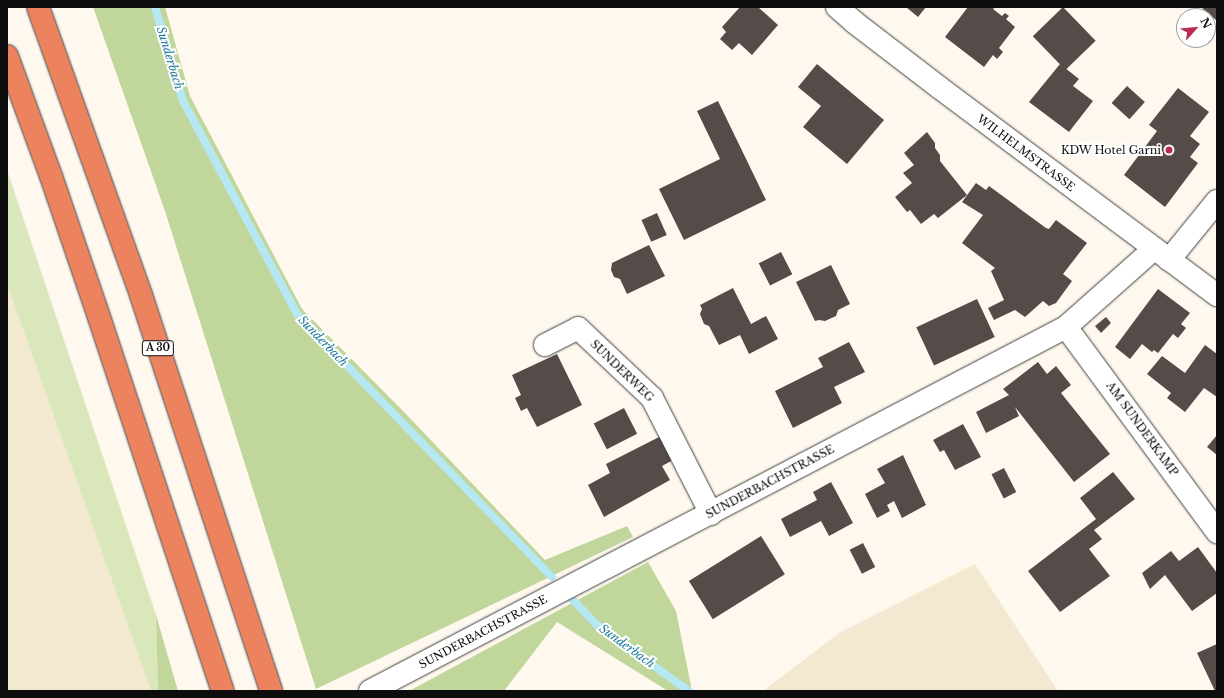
<!DOCTYPE html>
<html>
<head>
<meta charset="utf-8">
<style>
  body { margin:0 }
  #map { position:relative; width:1224px; height:698px; overflow:hidden; background:#fef8ee; font-family:"Libre Baskerville",serif }
  div>[style] { position:absolute }
  [style*='--x'] { left:calc(var(--x)*1px); top:calc(var(--y)*1px); width:calc(var(--w)*1px); rotate:calc(var(--a)*1deg) }
  .farmland>* { inset:0; background:#f3e9d0 }
  .green>* { inset:0; background:#dae7ba }
  .forest>* { inset:0; background:#c1d69a }
  .stream>* { height:8px; margin:-4px; padding:0 4px; transform-origin:4px; border-radius:4px; background:#b5e8f3 }
  .building>* { inset:0; background:#554c4a; transform-origin:0 0 }
  .roads { filter:drop-shadow(0 0 1px #404040) drop-shadow(0 0 1px #404040) }
  .minor>* { height:22px; margin:-11px; padding:0 11px; transform-origin:11px; border-radius:11px; background:#fff }
  .motorway>* { height:22px; margin:-11px; padding:0 11px; transform-origin:11px; border-radius:11px; background:#ec835e }
  .dots>* { width:11px; height:11px; translate:-50% -50%; box-sizing:border-box; border:2px solid #fff; border-radius:50% }
  span { translate:-50% -50%; white-space:nowrap; text-align:center; line-height:1.15; -webkit-text-stroke:4px #fff; paint-order:stroke }
  .shield-label span { padding:1px 3px; background:#fff; border:1px solid; border-radius:3px; -webkit-text-stroke-width:0 }
  .shield-label { font-size:10px; color:#0d0d0d; font-weight:700 }
  .poi-label { font-size:11px; color:#0d0d0d }
  .right { translate:-100% -50%; text-align:right }
  .street-label { font-size:11px; color:#0d0d0d }
  .water-label { font-size:12px; color:#1d7b98; font-style:italic }
  .frame { position:absolute; inset:0; border:8px solid #0d0d0d; pointer-events:none }
  .north { position:absolute; left:1176px; top:8px; width:40px; height:40px; box-sizing:border-box; background:#fff; border:1px solid #9e9e9e; border-radius:50%; rotate:63deg; font-size:11px; font-weight:700; line-height:16px; text-align:center; color:#0d0d0d }
  .north::after { content:''; display:block; margin:auto; width:14px; height:18px; background:#b62d4e; clip-path:polygon(50% 0,100% 100%,50% 72%,0 100%) }
</style>
</head>
<body>
<div id="map">
  <div class="farmland">
    <i style="clip-path:polygon(7px 284px,151px 691px,7px 691px)"></i>
    <i style="clip-path:polygon(975px 564px,1058px 691px,763px 691px,839px 633px)"></i>
  </div>
  <div class="green">
    <i style="clip-path:polygon(7px 170px,156px 615px,158px 691px,151px 691px,7px 284px)"></i>
  </div>
  <div class="forest">
    <i style="clip-path:polygon(93px 7px,165px 7px,190px 96px,302px 309px,404px 412px,545px 560px,627px 526px,633px 537px,316px 689px,165px 211px)"></i>
    <i style="clip-path:polygon(648px 562px,676px 611px,692px 691px,668px 691px,557px 622px,504px 691px,409px 691px)"></i>
    <i style="clip-path:polygon(156px 615px,178px 691px,158px 691px)"></i>
  </div>
  <div class="stream">
    <i style="--x:155;--y:7;--w:98;--a:73.4"></i>
    <i style="--x:183;--y:101;--w:242;--a:61.8"></i>
    <i style="--x:297;--y:314;--w:366;--a:45.9"></i>
    <i style="--x:569;--y:596;--w:40;--a:46"></i>
    <i style="--x:597;--y:625;--w:113;--a:35.7"></i>
  </div>
  <div class="building">
    <i style="clip-path:polygon(740px 7px,758px 7px,778px 25px,752px 55px,739px 43px,732px 50px,720px 39px,726px 32px,722px 27px)"></i>
    <i style="clip-path:polygon(906px 7px,926px 7px,918px 17px)"></i>
    <i style="clip-path:polygon(968px 7px,996px 7px,993px 9px,1002px 16px,1005px 13px,1009px 16px,1006px 19px,1015px 27px,999px 48px,1003px 52px,997px 59px,993px 55px,984px 67px,945px 37px)"></i>
    <i style="left:1063px;top:7px;width:47px;height:42px;rotate:46deg"></i>
    <i style="clip-path:polygon(1201px 7px,1217px 7px,1217px 21px)"></i>
    <i style="clip-path:polygon(817px 64px,884px 120px,847px 164px,803px 127px,821px 106px,798px 87px)"></i>
    <i style="clip-path:polygon(1060px 64px,1079px 79px,1073px 86px,1093px 101px,1069px 132px,1029px 102px)"></i>
    <i style="left:1127px;top:86px;width:24px;height:23px;rotate:42deg"></i>
    <i style="clip-path:polygon(1178px 88px,1209px 112px,1190px 136px,1200px 144px,1190px 157px,1198px 163px,1165px 207px,1124px 175px,1157px 131px,1149px 125px)"></i>
    <i style="clip-path:polygon(718px 101px,766px 200px,684px 240px,659px 189px,720px 159px,697px 111px)"></i>
    <i style="clip-path:polygon(927px 132px,935px 143px,935px 148px,940px 155px,940px 161px,967px 195px,938px 218px,934px 214px,921px 224px,910px 210px,907px 212px,895px 197px,912px 183px,903px 173px,914px 165px,904px 153px)"></i>
    <i style="clip-path:polygon(976px 183px,986px 190px,989px 186px,1046px 228px,1049px 229px,1056px 220px,1087px 243px,1063px 274px,1072px 281px,1056px 303px,1049px 306px,1043px 301px,1025px 317px,1015px 310px,994px 320px,988px 308px,1004px 300px,991px 271px,995px 268px,962px 243px,983px 215px,962px 202px)"></i>
    <i style="left:657px;top:213px;width:24px;height:17px;rotate:66deg"></i>
    <i style="clip-path:polygon(649px 245px,665px 276px,627px 294px,620px 279px,614px 277px,611px 270px,612px 263px)"></i>
    <i style="left:781px;top:252px;width:25px;height:25px;rotate:63deg"></i>
    <i style="clip-path:polygon(831px 265px,850px 304px,838px 310px,836px 316px,825px 321px,819px 320px,815px 321px,796px 282px)"></i>
    <i style="clip-path:polygon(733px 288px,751px 324px,766px 316px,778px 339px,749px 354px,740px 335px,719px 345px,709px 326px,704px 324px,700px 314px,702px 309px,700px 305px)"></i>
    <i style="clip-path:polygon(1158px 289px,1190px 313px,1181px 324px,1186px 328px,1178px 338px,1173px 334px,1158px 353px,1154px 350px,1152px 352px,1142px 344px,1130px 359px,1115px 347px)"></i>
    <i style="left:977px;top:299px;width:42px;height:67px;rotate:65deg"></i>
    <i style="clip-path:polygon(1106px 317px,1111px 323px,1101px 333px,1095px 326px)"></i>
    <i style="clip-path:polygon(849px 342px,865px 372px,834px 387px,842px 403px,793px 428px,775px 391px,823px 367px,818px 358px)"></i>
    <i style="clip-path:polygon(1205px 345px,1217px 354px,1217px 397px,1204px 388px,1185px 412px,1167px 398px,1171px 393px,1147px 374px,1162px 356px,1185px 373px)"></i>
    <i style="clip-path:polygon(557px 354px,582px 405px,537px 427px,527px 408px,521px 411px,515px 398px,521px 395px,512px 375px)"></i>
    <i style="clip-path:polygon(1038px 362px,1047px 374px,1056px 366px,1071px 385px,1061px 393px,1110px 454px,1074px 482px,1015px 407px,1019px 416px,986px 433px,976px 412px,1009px 395px,1003px 389px)"></i>
    <i style="left:624px;top:408px;width:29px;height:34px;rotate:63deg"></i>
    <i style="clip-path:polygon(963px 424px,981px 457px,955px 470px,944px 450px,940px 452px,933px 440px)"></i>
    <i style="clip-path:polygon(1217px 435px,1217px 455px,1207px 447px)"></i>
    <i style="clip-path:polygon(661px 436px,673px 460px,662px 466px,670px 480px,604px 517px,588px 485px,610px 473px,606px 464px)"></i>
    <i style="clip-path:polygon(903px 455px,926px 505px,902px 518px,894px 501px,887px 505px,890px 511px,877px 518px,865px 494px,885px 483px,877px 469px)"></i>
    <i style="left:1004px;top:468px;width:27px;height:14px;rotate:63deg"></i>
    <i style="clip-path:polygon(1113px 472px,1135px 499px,1094px 530px,1102px 539px,1089px 549px,1110px 576px,1060px 612px,1028px 571px,1096px 519px,1080px 498px)"></i>
    <i style="clip-path:polygon(831px 482px,853px 523px,829px 536px,821px 521px,790px 537px,781px 519px,817px 500px,813px 492px)"></i>
    <i style="left:761px;top:536px;width:45px;height:85px;rotate:58deg"></i>
    <i style="left:863px;top:543px;width:27px;height:15px;rotate:63deg"></i>
    <i style="clip-path:polygon(1198px 547px,1217px 573px,1217px 593px,1192px 611px,1165px 575px,1150px 589px,1142px 573px,1171px 551px,1179px 561px)"></i>
    <i style="clip-path:polygon(1217px 644px,1217px 691px,1215px 691px,1197px 653px)"></i>
  </div>
  <div class="roads">
    <div class="minor">
      <i style="--x:837;--y:7;--w:23;--a:41"></i>
      <i style="--x:854;--y:22;--w:108;--a:37.5"></i>
      <i style="--x:940;--y:88;--w:346;--a:36.8"></i>
      <i style="--x:1169;--y:260;--w:76;--a:-50.9"></i>
      <i style="--x:1066;--y:327;--w:255;--a:53.6"></i>
      <i style="--x:545;--y:345;--w:37;--a:-27"></i>
      <i style="--x:578;--y:328;--w:102;--a:43.4"></i>
      <i style="--x:652;--y:398;--w:130;--a:63"></i>
      <i style="--x:370;--y:691;--w:785;--a:-27.61"></i>
      <i style="--x:1066;--y:327;--w:118;--a:-41.6"></i>
    </div>
    <div class="motorway">
      <i style="--x:38;--y:7;--w:306;--a:70.3"></i>
      <i style="--x:141;--y:295;--w:417;--a:71.8"></i>
      <i style="--x:7;--y:56;--w:128;--a:69.9"></i>
      <i style="--x:51;--y:176;--w:149;--a:71.2"></i>
      <i style="--x:99;--y:317;--w:394;--a:71.7"></i>
    </div>
  </div>
  <div class="dots">
    <i style="left:1169px;top:150px;background:#b62d4e"></i>
  </div>
  <div class="shield-label">
    <span style="left:158px;top:348px">A 30</span>
  </div>
  <div class="poi-label">
    <span class="right" style="left:1161px;top:150px">KDW Hotel Garni</span>
  </div>
  <div class="street-label">
    <span style="left:1026px;top:153px;rotate:37deg">WILHELMSTRASSE</span>
    <span style="left:622px;top:371px;rotate:44deg">SUNDERWEG</span>
    <span style="left:1142px;top:429px;rotate:54deg">AM SUNDERKAMP</span>
    <span style="left:770px;top:482px;rotate:-28deg">SUNDERBACHSTRASSE</span>
    <span style="left:483px;top:632px;rotate:-28deg">SUNDERBACHSTRASSE</span>
  </div>
  <div class="water-label">
    <span style="left:170px;top:58px;rotate:73deg">Sunderbach</span>
    <span style="left:323px;top:341px;rotate:46deg">Sunderbach</span>
    <span style="left:627px;top:646px;rotate:36deg">Sunderbach</span>
  </div>
  <div class="frame"></div>
  <div class="north">N</div>
</div>
</body>
</html>
